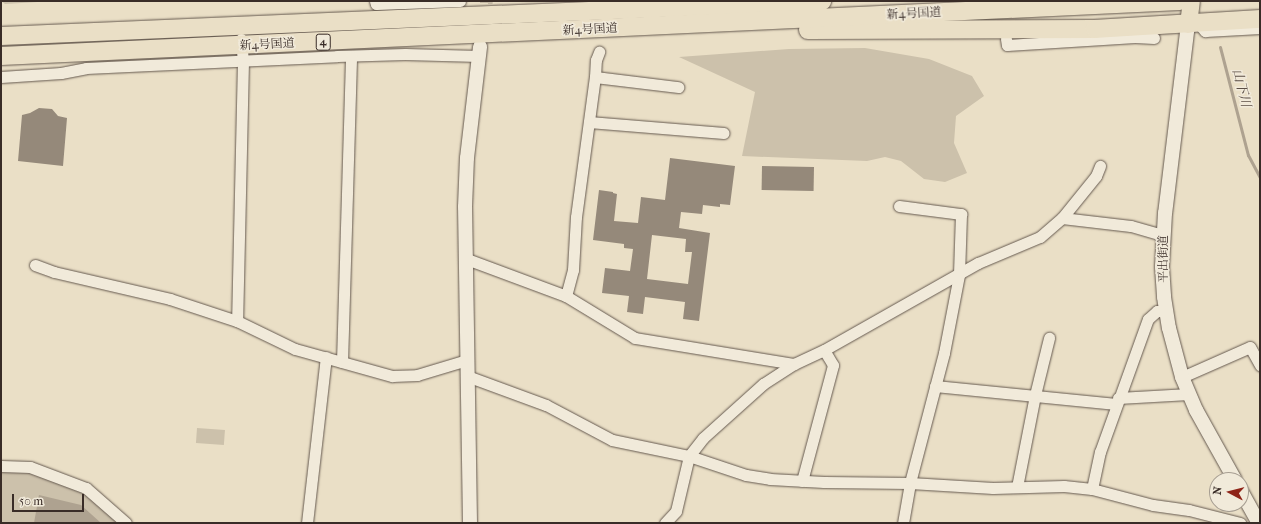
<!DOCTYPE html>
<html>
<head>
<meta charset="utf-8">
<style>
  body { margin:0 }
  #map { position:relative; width:1261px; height:524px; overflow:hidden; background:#eadfc6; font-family:"IM FELL French Canon","Noto Serif JP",serif }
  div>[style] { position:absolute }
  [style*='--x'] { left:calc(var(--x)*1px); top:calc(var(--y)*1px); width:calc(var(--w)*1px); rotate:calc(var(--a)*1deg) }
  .green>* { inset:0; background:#ccc1ab; transform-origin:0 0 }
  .water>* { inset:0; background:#aea290 }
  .stream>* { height:3px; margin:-1.5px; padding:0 1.5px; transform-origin:1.5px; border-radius:1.5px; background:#aea290 }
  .building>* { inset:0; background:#95897a; transform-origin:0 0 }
  .tertiary-tunnel>* { height:14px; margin-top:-7px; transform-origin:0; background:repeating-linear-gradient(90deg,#c7bba6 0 14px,transparent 0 21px) }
  .roads { filter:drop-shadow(0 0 1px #65594f) drop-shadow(0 0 1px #65594f) }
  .minor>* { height:11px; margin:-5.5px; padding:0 5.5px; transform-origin:5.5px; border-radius:5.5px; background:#f1eada }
  .tertiary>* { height:14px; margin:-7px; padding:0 7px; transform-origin:7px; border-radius:7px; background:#f1eada }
  .primary>* { height:17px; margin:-8.5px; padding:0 8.5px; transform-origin:8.5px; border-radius:8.5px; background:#eadfc6 }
  .trunk>* { height:18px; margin:-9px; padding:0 9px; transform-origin:9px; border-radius:9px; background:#eadfc6 }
  span { translate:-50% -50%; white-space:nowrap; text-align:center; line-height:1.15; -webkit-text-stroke:3px #f1eada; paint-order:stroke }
  .shield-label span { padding:1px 3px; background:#f1eada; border:1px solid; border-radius:3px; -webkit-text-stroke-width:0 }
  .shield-label { font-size:11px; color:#392c27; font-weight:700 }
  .street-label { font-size:12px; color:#392c27 }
  .water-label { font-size:13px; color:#5c4f46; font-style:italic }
  .frame { position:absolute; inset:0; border:2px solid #392c27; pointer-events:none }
  .north { position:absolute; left:1209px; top:472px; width:40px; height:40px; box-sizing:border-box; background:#f1eada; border:1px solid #a79e92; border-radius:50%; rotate:277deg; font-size:11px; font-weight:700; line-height:16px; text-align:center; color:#392c27 }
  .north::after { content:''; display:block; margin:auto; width:14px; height:18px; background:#8f2418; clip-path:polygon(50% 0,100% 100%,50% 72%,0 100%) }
  .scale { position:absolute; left:12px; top:494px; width:72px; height:18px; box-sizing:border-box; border:2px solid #392c27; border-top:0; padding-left:5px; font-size:12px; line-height:14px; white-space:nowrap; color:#392c27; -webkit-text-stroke:3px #f1eada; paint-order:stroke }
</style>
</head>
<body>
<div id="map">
  <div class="green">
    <i style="clip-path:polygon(1px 1px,54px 1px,5px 4px)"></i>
    <i style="clip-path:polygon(865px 48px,929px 59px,972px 76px,984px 96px,956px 116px,954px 143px,967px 173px,945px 182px,924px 179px,901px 161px,885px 157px,867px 161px,742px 156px,755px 92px,679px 57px,789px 49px)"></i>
    <i style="left:197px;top:428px;width:28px;height:15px;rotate:4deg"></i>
    <i style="clip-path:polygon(1px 467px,21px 467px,88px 490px,126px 523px,1px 523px)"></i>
  </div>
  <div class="water">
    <i style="clip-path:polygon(39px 495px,81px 505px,101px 523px,34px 523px)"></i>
  </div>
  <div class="stream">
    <i style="--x:1220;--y:47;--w:112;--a:75.5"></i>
    <i style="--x:1248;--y:155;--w:26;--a:62"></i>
  </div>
  <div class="building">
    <i style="clip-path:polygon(39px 108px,52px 109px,58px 116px,67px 118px,63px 166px,18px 161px,22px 115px,30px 113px)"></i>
    <i style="clip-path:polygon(evenodd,670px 158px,735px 166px,730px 205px,720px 204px,720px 207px,703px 205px,702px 214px,681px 212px,679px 228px,710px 233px,699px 321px,683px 319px,685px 302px,645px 297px,643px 314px,627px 312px,629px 296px,602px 293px,605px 268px,630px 271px,633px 249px,624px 248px,624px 244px,593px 240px,599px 190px,613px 192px,613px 193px,617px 194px,614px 221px,638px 223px,641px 197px,665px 200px,670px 158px,652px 235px,686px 239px,685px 252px,692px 252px,688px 284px,647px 279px,652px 235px)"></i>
    <i style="left:762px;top:166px;width:52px;height:24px;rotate:1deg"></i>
  </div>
  <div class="tertiary-tunnel">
    <i style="--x:483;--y:24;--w:23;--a:-83"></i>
  </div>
  <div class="roads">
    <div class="minor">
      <i style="--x:375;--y:1;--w:3;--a:72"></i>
      <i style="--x:376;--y:4;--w:84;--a:-2"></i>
      <i style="--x:1198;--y:23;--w:11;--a:49"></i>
      <i style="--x:1205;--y:31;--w:55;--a:-3.1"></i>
      <i style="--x:241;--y:39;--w:22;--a:85"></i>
      <i style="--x:243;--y:61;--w:260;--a:91.3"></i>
      <i style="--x:237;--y:321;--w:64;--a:25.8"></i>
      <i style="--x:295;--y:349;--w:101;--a:15.6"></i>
      <i style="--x:392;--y:376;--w:25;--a:-2"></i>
      <i style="--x:417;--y:375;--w:52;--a:-16.7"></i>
      <i style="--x:1006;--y:39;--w:6;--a:81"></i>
      <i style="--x:1007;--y:45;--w:128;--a:-3.6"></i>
      <i style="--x:1135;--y:37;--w:19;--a:3"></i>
      <i style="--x:1;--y:77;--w:60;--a:-3.8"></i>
      <i style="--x:61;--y:73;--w:25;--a:-11"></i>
      <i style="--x:86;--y:68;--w:251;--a:-2.7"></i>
      <i style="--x:337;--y:56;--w:68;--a:-1.7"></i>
      <i style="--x:405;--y:54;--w:74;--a:1.5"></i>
      <i style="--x:595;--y:77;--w:84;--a:6.9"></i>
      <i style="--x:589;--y:122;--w:135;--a:4.7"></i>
      <i style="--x:899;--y:206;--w:63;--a:7.4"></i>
      <i style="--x:961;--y:214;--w:61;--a:91.9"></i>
      <i style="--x:959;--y:275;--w:79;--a:100.9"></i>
      <i style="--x:944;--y:353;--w:134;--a:104.7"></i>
      <i style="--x:910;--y:483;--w:41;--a:99.9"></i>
      <i style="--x:1062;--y:218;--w:69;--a:6.6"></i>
      <i style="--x:1131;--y:226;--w:33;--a:16"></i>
      <i style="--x:464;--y:258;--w:109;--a:20.4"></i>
      <i style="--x:566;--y:296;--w:81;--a:31.3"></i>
      <i style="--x:635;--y:338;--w:161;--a:9.3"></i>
      <i style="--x:35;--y:265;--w:20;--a:20"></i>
      <i style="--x:54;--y:272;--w:119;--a:13.1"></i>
      <i style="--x:170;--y:299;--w:71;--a:18.2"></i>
      <i style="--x:566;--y:296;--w:27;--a:-75"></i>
      <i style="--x:573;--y:270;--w:53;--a:-86.8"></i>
      <i style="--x:576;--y:217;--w:141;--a:-82.3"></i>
      <i style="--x:595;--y:77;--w:17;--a:-87"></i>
      <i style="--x:596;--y:60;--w:9;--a:-69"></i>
      <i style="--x:342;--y:362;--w:306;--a:-88.3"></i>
      <i style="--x:467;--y:376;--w:84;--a:20.2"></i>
      <i style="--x:546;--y:405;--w:75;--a:27.9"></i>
      <i style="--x:612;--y:440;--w:79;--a:11.7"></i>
      <i style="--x:689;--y:456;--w:60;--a:18.4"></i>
      <i style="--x:746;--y:475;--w:24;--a:9"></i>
      <i style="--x:770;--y:479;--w:54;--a:3.2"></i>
      <i style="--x:824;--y:482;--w:86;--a:0.7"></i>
      <i style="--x:910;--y:483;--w:83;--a:3.4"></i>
      <i style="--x:993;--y:488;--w:71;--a:-1.6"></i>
      <i style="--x:1064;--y:486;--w:28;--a:6"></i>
      <i style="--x:1092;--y:489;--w:63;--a:14.7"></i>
      <i style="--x:1153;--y:505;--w:36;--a:8"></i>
      <i style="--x:1189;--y:510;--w:53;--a:14.3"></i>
      <i style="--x:1182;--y:377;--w:74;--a:-23.8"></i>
      <i style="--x:1250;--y:347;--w:21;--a:61"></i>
      <i style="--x:935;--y:386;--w:182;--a:5.7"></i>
      <i style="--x:1118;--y:398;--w:71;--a:-3.2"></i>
      <i style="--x:1;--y:466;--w:29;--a:2"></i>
      <i style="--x:30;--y:467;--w:60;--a:20.6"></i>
      <i style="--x:86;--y:488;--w:53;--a:41.2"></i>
      <i style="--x:802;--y:481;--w:120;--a:-75"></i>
      <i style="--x:833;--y:365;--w:17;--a:-121"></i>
      <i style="--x:1017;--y:487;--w:94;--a:-78.9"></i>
      <i style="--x:1035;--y:395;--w:59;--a:-76.2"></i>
      <i style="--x:1092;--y:489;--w:38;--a:-78"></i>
      <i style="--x:1100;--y:452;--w:141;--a:-70.2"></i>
      <i style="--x:1148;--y:319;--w:12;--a:-42"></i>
      <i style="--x:1157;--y:311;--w:9;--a:0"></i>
      <i style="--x:307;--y:523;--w:167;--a:-83.5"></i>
      <i style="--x:665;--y:523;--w:16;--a:-47"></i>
      <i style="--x:676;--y:511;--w:57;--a:-76.7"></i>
      <i style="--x:689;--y:456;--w:23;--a:-52"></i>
      <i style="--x:703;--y:438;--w:81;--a:-42"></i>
      <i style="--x:763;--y:384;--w:37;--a:-33"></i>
      <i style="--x:794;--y:364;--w:33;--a:-25"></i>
      <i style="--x:824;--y:350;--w:177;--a:-29.5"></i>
      <i style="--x:978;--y:263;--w:67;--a:-22.8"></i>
      <i style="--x:1040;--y:237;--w:29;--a:-41"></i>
      <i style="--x:1062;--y:218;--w:54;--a:-51"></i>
      <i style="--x:1096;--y:176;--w:11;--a:-68"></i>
    </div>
    <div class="tertiary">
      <i style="--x:1188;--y:24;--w:190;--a:96.9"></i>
      <i style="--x:1165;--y:213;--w:54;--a:93.2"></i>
      <i style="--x:1162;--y:267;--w:30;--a:86"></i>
      <i style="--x:1164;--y:297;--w:31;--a:81"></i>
      <i style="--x:1169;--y:328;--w:51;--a:75.1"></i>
      <i style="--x:1182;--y:377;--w:36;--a:67"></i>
      <i style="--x:1196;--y:410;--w:80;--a:60.9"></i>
      <i style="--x:1241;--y:491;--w:37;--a:61"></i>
      <i style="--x:470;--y:523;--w:316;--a:-90.9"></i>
      <i style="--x:465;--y:207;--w:49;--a:-87.7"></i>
      <i style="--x:467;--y:158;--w:112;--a:-83.3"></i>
    </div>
    <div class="primary">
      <i style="--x:1188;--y:24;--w:23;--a:-83"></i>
    </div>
    <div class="trunk">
      <i style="--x:808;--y:30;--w:287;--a:-0.2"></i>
      <i style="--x:1095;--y:29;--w:165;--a:-3.5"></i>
      <i style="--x:1;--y:36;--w:822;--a:-2.44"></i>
      <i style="--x:1;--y:56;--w:1180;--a:-2.67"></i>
    </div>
  </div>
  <div class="shield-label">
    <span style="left:323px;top:42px">4</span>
  </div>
  <div class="street-label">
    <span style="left:914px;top:14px;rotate:-3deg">新4号国道</span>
    <span style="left:590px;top:30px;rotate:-3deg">新4号国道</span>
    <span style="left:267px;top:45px;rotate:-3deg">新4号国道</span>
    <span style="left:1164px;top:259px;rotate:-90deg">平出街道</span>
  </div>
  <div class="water-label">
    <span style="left:1241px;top:88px;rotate:76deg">山下川</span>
  </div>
  <div class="frame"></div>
  <div class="north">N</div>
  <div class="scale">50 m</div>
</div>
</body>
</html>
